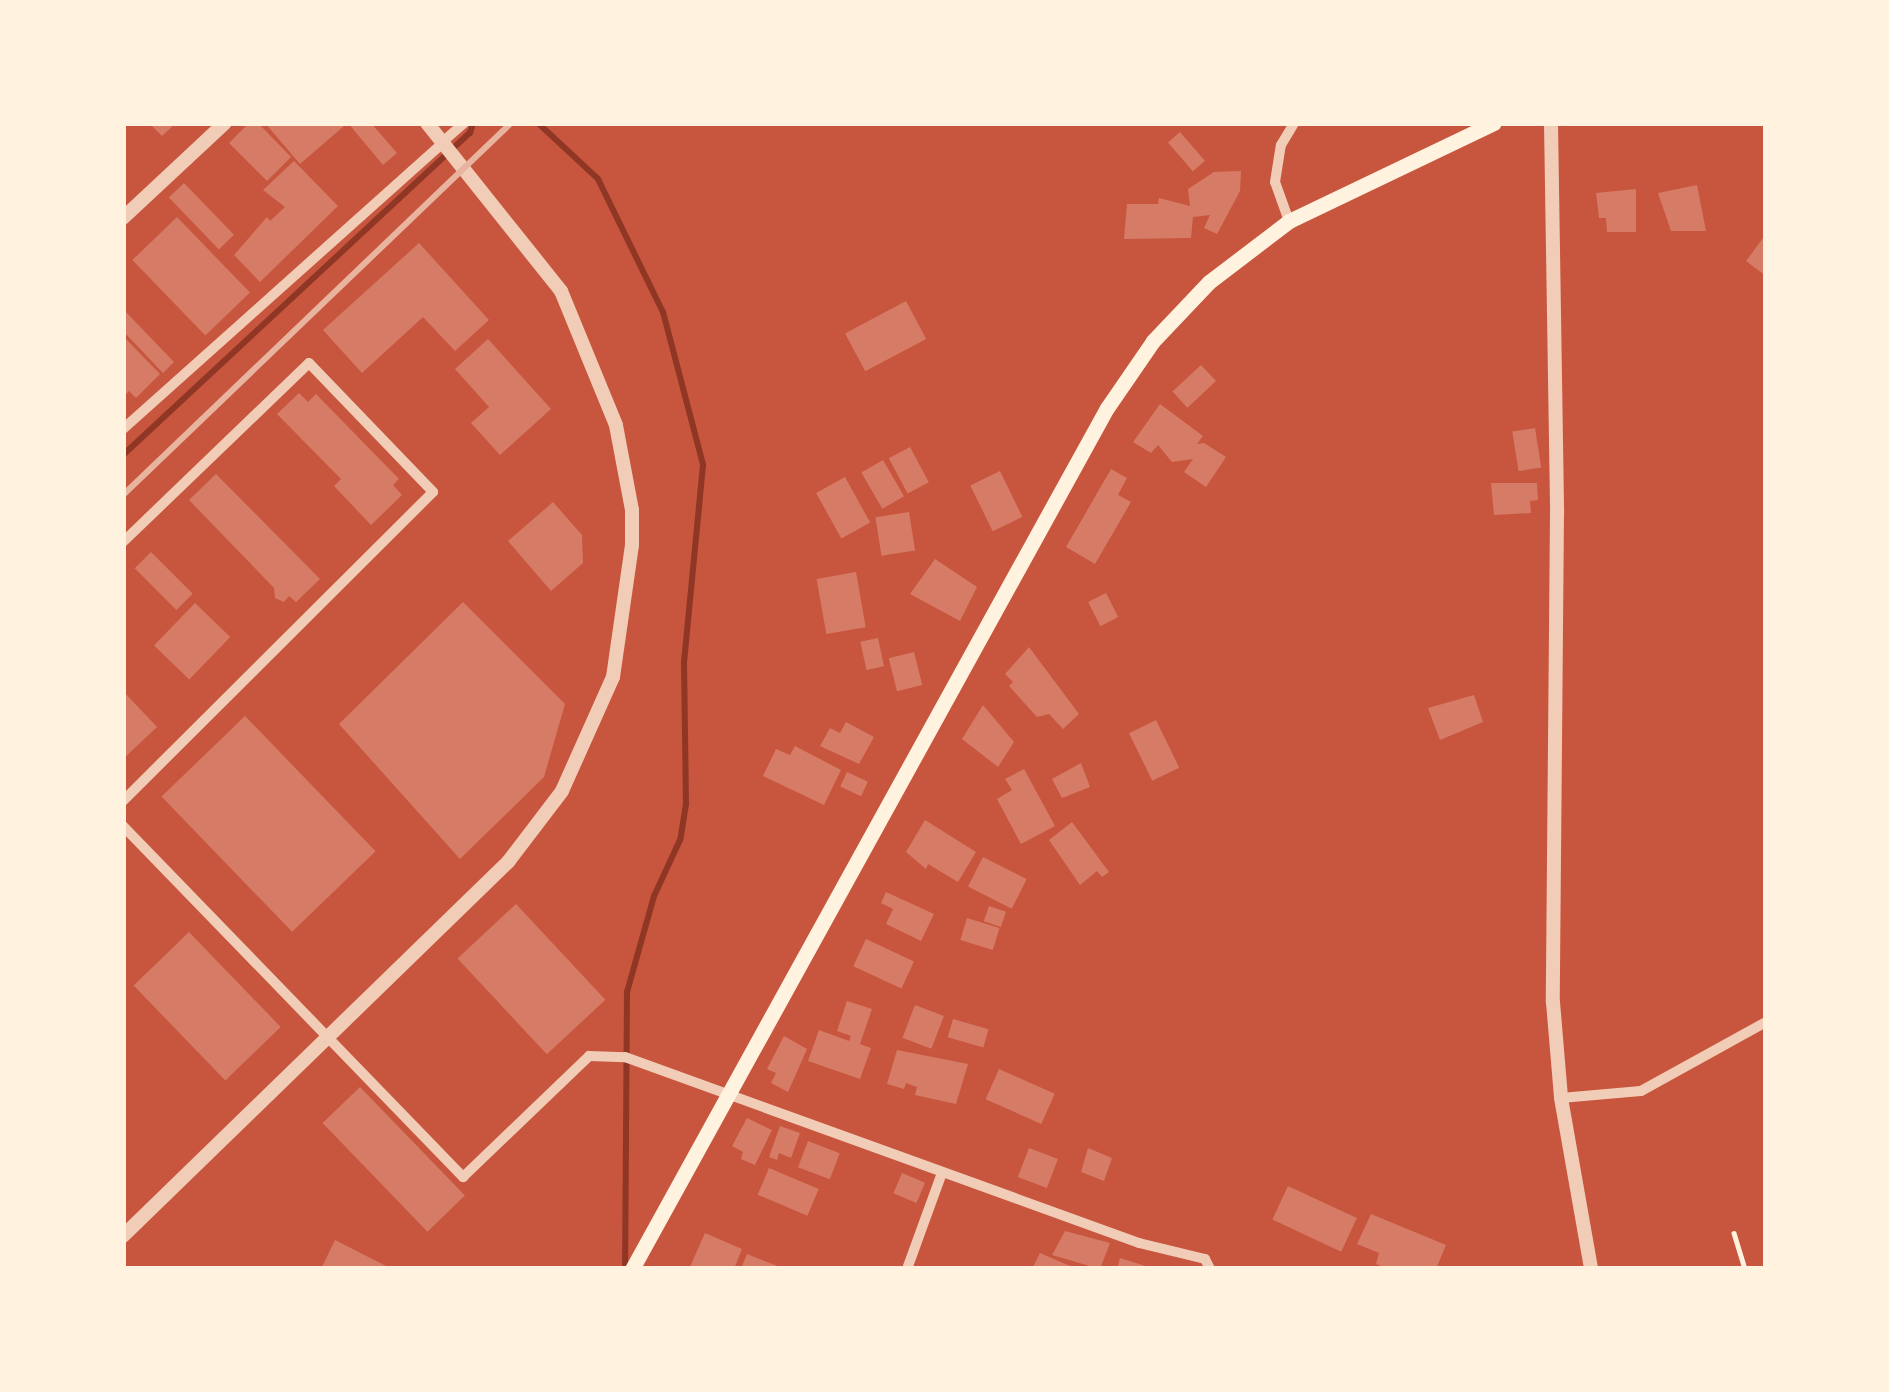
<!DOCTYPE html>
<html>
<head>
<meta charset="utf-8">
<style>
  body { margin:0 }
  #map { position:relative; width:1889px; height:1392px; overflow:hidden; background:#c8553d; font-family:"Archivo Narrow",sans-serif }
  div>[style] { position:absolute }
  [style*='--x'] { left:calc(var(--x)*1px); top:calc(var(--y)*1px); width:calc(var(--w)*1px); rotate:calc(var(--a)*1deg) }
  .stream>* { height:6px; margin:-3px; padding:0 3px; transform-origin:3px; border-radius:3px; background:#8f3625 }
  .building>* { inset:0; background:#d67c66; transform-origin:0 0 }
  .path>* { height:4.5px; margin:-2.25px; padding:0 2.25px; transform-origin:2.25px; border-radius:2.25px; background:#fff3e0 }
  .minor>* { height:10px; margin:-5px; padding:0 5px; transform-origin:5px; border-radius:5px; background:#f1ccb7 }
  .tertiary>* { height:14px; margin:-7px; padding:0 7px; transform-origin:7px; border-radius:7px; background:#f1ccb7 }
  .secondary>* { height:15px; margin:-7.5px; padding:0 7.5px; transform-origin:7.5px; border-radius:7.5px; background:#fff3e0 }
  .rail>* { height:6px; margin:-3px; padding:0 3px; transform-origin:3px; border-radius:3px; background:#e9b49f }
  span { translate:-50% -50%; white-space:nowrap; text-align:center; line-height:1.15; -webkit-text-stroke:12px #fff3e0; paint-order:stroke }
  .frame { position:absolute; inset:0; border:126px solid #fff3e0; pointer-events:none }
</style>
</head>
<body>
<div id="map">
  <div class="stream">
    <i style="--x:538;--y:123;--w:82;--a:43"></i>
    <i style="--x:598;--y:179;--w:148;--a:64"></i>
    <i style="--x:663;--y:312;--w:158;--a:75.3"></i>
    <i style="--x:703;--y:465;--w:198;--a:95.5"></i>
    <i style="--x:684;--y:662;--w:142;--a:89.2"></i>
    <i style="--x:686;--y:804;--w:36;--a:99"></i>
    <i style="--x:680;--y:840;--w:62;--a:114.9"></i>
    <i style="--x:654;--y:896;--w:100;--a:105.7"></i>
    <i style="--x:627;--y:992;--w:277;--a:90.4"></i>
    <i style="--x:123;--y:455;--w:473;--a:-42.9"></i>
    <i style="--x:470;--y:133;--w:10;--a:-73"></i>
  </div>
  <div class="building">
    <i style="clip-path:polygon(149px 123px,176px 123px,162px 136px)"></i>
    <i style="clip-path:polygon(249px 123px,258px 123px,291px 157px,267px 181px,229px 143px)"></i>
    <i style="clip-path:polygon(265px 123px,341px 123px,344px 126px,300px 164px)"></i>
    <i style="clip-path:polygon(348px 123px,371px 123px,397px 153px,383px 165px)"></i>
    <i style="left:1180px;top:132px;width:38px;height:16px;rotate:49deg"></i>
    <i style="clip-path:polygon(294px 161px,338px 206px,260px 282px,234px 255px,267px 217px,270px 221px,285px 207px,263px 190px)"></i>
    <i style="clip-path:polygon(1241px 171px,1240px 191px,1217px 234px,1204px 228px,1210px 215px,1193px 217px,1191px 238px,1124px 239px,1127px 204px,1158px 204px,1159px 198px,1190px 206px,1188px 189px,1214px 172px)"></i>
    <i style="left:184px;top:183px;width:72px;height:21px;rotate:46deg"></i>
    <i style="clip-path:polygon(1697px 185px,1706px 231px,1671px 231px,1658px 193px)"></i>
    <i style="clip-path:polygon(1636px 189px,1636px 232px,1607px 232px,1606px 218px,1599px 218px,1596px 193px)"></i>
    <i style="left:177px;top:217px;width:105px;height:62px;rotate:46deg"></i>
    <i style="clip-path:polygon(1766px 234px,1766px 276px,1746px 261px)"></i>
    <i style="clip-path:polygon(419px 243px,489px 320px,455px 351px,423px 317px,362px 373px,323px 330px)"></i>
    <i style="left:906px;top:301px;width:43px;height:69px;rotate:62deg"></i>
    <i style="clip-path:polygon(123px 309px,174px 362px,163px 373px,123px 331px)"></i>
    <i style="clip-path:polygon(123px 336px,160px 374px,136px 398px,129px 391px,123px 397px)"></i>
    <i style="clip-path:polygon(488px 339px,551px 409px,500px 455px,471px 423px,489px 407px,455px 369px)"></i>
    <i style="left:1201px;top:365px;width:22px;height:39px;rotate:47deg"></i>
    <i style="clip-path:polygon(299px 393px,308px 402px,316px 394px,399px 479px,393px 485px,402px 495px,371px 525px,334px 486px,341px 479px,277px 414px)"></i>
    <i style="clip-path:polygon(1160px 404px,1203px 436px,1197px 444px,1204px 443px,1226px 457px,1206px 487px,1184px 472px,1193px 459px,1172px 462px,1158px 445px,1151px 453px,1133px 442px)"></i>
    <i style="left:1535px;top:428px;width:40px;height:23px;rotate:81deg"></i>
    <i style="left:910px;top:447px;width:40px;height:24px;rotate:62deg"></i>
    <i style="left:883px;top:460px;width:42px;height:25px;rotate:60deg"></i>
    <i style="clip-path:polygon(1111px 469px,1127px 478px,1118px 495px,1131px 502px,1095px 564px,1066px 547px)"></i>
    <i style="left:1000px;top:471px;width:51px;height:33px;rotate:64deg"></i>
    <i style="clip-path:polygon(216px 474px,320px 579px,296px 602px,289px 596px,284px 602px,275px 598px,274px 588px,189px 500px)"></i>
    <i style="left:845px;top:477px;width:52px;height:33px;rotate:61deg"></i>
    <i style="clip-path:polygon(1491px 483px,1537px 483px,1538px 500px,1530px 501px,1531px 513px,1494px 515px)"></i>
    <i style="clip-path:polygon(553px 502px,582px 535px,583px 563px,551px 591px,508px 541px)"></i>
    <i style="left:909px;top:512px;width:39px;height:34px;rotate:81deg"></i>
    <i style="left:151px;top:552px;width:59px;height:23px;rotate:45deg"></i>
    <i style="clip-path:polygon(935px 559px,977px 587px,960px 621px,910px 594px)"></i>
    <i style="left:856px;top:572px;width:56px;height:40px;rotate:80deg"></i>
    <i style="left:1106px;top:593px;width:27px;height:20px;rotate:63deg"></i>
    <i style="clip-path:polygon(463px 602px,565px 704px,544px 777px,460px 859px,339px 724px)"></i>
    <i style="left:195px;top:603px;width:49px;height:59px;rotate:44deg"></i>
    <i style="left:878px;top:638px;width:29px;height:18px;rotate:78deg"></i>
    <i style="clip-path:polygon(1029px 647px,1079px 714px,1063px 729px,1049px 714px,1037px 717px,1009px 686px,1013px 682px,1005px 674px)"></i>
    <i style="left:914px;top:652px;width:34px;height:26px;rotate:76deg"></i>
    <i style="clip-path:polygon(123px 691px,157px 727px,123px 759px)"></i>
    <i style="clip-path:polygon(1474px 695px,1483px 722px,1440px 740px,1428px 708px)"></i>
    <i style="clip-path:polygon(983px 705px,1014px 742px,998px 767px,962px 739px)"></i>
    <i style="left:245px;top:716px;width:188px;height:116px;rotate:46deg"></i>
    <i style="left:1156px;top:720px;width:53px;height:30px;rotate:64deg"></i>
    <i style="clip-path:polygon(846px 722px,874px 737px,859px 764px,820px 746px,830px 728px,840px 733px)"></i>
    <i style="clip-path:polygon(795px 746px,841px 770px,824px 805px,763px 776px,776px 749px,790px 755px)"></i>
    <i style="clip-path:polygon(1081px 763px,1090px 787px,1062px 798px,1052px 779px)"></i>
    <i style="clip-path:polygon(1024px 769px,1055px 826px,1021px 844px,997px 799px,1012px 790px,1005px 779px)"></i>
    <i style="left:847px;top:772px;width:23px;height:16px;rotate:25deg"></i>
    <i style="clip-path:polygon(925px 820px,976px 852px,958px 882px,928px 864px,926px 869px,906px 852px)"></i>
    <i style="clip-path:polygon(1072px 822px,1109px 872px,1102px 877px,1097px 871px,1080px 885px,1049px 840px)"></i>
    <i style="left:983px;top:857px;width:49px;height:33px;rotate:27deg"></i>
    <i style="clip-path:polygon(886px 892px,934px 914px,921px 941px,886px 924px,893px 909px,881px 903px)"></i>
    <i style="left:516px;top:904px;width:131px;height:80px;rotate:47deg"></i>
    <i style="left:989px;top:906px;width:18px;height:16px;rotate:19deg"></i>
    <i style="left:967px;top:918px;width:34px;height:23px;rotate:17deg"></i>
    <i style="left:189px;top:932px;width:132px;height:77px;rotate:46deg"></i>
    <i style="left:866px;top:939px;width:53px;height:30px;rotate:25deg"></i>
    <i style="clip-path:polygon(847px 1001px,872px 1009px,860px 1044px,871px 1048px,860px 1079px,808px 1061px,819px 1030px,849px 1041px,851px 1036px,837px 1031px)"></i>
    <i style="left:915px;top:1005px;width:31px;height:35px;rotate:21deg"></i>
    <i style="left:953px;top:1019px;width:37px;height:19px;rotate:16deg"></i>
    <i style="clip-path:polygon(784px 1036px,807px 1049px,788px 1092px,771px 1083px,776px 1073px,767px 1069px)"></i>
    <i style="clip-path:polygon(897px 1050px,968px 1064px,956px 1104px,915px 1095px,917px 1087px,906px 1083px,904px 1089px,887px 1084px)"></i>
    <i style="left:999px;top:1069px;width:61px;height:33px;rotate:24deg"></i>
    <i style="left:360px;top:1087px;width:151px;height:52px;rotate:46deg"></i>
    <i style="clip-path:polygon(747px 1118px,772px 1130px,755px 1165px,741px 1159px,743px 1152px,732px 1146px)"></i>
    <i style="clip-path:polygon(780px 1126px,800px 1133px,791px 1158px,779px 1153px,777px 1160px,769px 1157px)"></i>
    <i style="left:808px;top:1141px;width:34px;height:28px;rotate:21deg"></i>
    <i style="left:1029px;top:1148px;width:31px;height:31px;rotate:21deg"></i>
    <i style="clip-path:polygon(1088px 1148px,1112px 1158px,1104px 1181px,1081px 1172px)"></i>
    <i style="left:769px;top:1168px;width:54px;height:29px;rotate:23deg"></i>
    <i style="left:902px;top:1173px;width:25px;height:22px;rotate:23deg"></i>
    <i style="left:1288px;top:1186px;width:76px;height:37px;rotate:25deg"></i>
    <i style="clip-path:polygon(1371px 1214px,1446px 1245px,1436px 1269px,1389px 1269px,1376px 1264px,1379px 1253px,1357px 1244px)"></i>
    <i style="clip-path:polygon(1065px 1231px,1110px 1243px,1100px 1269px,1052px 1255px)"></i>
    <i style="clip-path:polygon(705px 1233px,742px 1249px,734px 1269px,689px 1269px)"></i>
    <i style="clip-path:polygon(335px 1240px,392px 1269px,321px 1269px)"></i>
    <i style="clip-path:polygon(1040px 1253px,1077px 1269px,1032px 1269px)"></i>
    <i style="clip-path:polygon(747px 1254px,785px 1269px,741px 1269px)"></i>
    <i style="clip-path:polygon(1120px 1258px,1152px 1268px,1152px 1269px,1117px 1269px)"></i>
  </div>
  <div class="path">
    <i style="--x:1734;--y:1233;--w:38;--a:73"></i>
  </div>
  <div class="minor">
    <i style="--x:440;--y:144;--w:32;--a:-41"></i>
    <i style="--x:1289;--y:221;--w:41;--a:-109.7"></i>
    <i style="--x:1275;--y:182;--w:37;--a:-81"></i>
    <i style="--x:1281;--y:145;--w:26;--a:-59"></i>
    <i style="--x:123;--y:429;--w:426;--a:-41.8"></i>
    <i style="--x:123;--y:542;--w:258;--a:-43.9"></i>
    <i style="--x:309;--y:363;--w:179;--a:46.1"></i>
    <i style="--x:433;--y:492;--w:438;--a:135.1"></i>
    <i style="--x:123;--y:826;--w:489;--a:45.9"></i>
    <i style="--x:463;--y:1177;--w:175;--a:-43.8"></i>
    <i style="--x:589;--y:1056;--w:36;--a:2"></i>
    <i style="--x:625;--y:1057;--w:547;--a:19.89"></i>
    <i style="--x:1139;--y:1243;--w:68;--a:13.6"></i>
    <i style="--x:1205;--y:1259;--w:11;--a:63"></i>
    <i style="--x:1561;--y:1098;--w:80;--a:-5"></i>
    <i style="--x:1641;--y:1091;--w:143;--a:-28.9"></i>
    <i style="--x:907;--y:1269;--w:102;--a:-70"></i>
  </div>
  <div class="tertiary">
    <i style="--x:1551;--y:123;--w:391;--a:89.1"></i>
    <i style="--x:1557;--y:514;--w:488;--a:90.5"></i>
    <i style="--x:1553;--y:1002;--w:96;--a:85.2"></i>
    <i style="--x:1561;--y:1098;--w:174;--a:80"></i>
    <i style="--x:123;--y:218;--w:139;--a:-43"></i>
    <i style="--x:123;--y:1236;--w:537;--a:-44.17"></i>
    <i style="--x:508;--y:862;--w:89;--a:-52.7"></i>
    <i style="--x:562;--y:791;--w:125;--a:-65.9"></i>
    <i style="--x:613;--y:677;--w:133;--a:-81.8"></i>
    <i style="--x:632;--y:545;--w:35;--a:-90"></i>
    <i style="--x:632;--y:510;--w:86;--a:-100.7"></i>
    <i style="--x:616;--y:425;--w:145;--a:-112.3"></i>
    <i style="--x:561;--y:291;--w:215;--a:-128.6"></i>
  </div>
  <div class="secondary">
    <i style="--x:632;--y:1269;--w:983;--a:-61.12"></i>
    <i style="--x:1107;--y:408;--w:81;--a:-55.5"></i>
    <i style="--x:1153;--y:341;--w:81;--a:-46.5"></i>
    <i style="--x:1209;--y:282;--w:101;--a:-37.3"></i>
    <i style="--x:1289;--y:221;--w:227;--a:-25.6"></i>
  </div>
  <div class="rail">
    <i style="--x:123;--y:495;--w:538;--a:-43.79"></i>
  </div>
  <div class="frame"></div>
</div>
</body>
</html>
